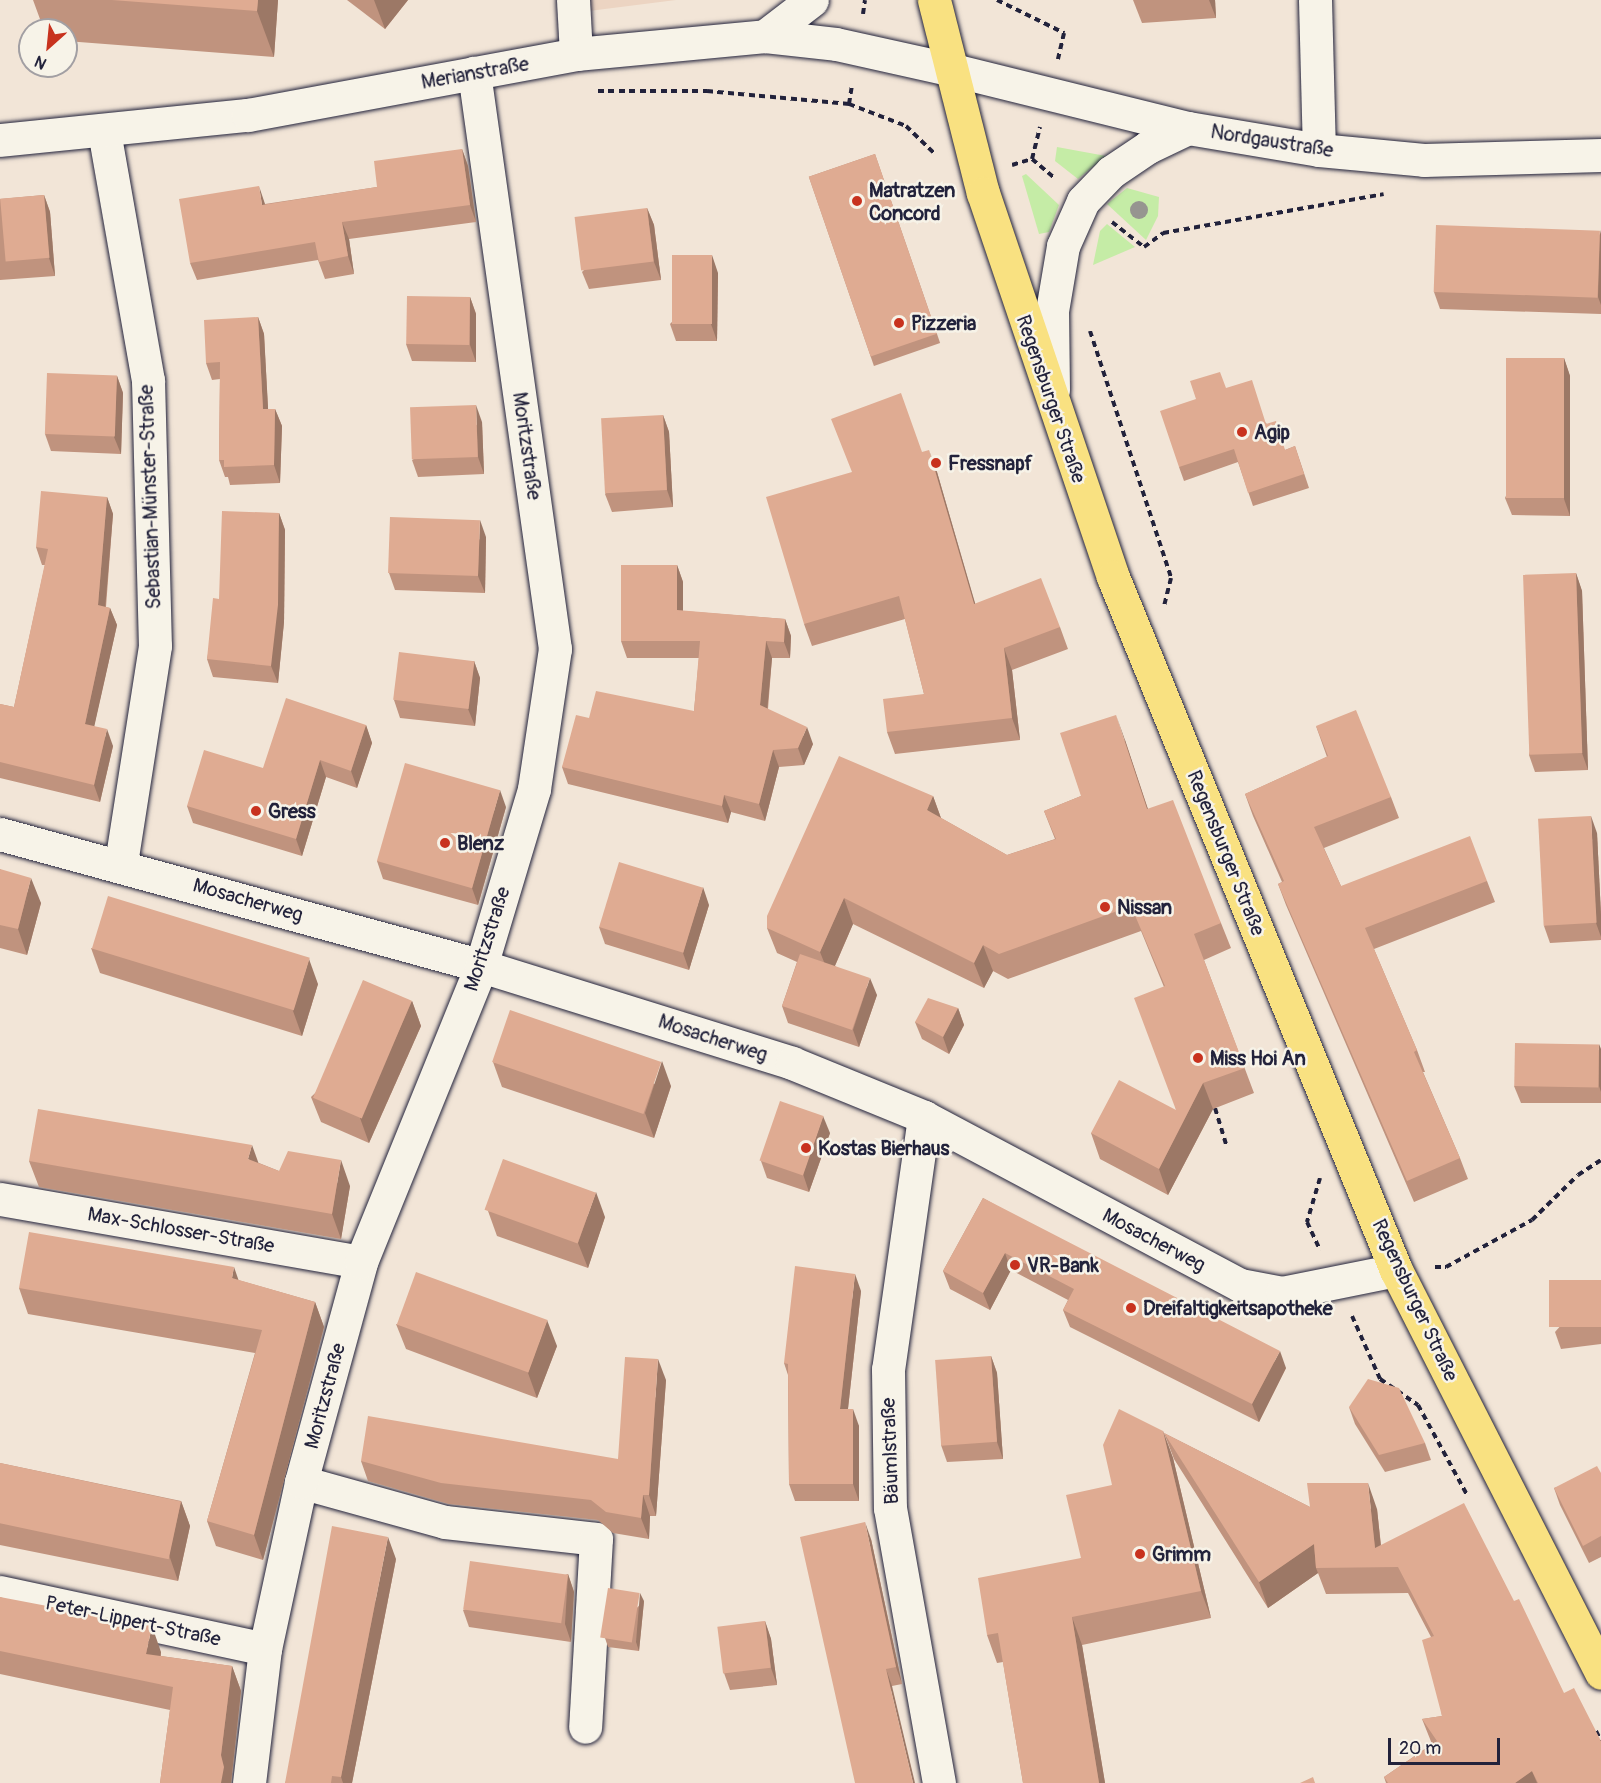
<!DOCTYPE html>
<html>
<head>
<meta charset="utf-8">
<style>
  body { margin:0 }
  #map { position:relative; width:1601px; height:1783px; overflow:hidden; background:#f2e5d7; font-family:Pangolin,sans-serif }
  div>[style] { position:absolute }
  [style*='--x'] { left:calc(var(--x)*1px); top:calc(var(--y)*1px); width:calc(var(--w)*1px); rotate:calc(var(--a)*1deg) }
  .built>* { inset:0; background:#ecd4c2 }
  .green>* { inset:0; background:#c5eca6 }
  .path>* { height:4px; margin-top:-2px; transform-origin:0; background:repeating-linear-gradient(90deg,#22223b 0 6px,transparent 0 10.5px) }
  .roads { filter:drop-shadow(0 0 2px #22223b) drop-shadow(0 0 2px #22223b) }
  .street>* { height:33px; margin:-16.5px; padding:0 16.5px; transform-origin:16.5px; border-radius:16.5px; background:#f7f3e8 }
  .secondary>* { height:33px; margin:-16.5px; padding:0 16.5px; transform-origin:16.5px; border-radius:16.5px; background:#f7f3e8 }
  .primary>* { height:33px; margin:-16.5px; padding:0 16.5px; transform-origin:16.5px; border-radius:16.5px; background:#f9e181 }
  .trees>* { width:18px; height:18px; margin:-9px; border-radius:50%; background:#969590 }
  .wall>* { inset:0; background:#c0937e; transform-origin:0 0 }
  .shaded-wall>* { inset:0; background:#9c7866 }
  .building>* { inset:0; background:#dfab92; transform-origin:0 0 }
  .dots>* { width:16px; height:16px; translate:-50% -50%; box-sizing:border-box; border:3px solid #f7f3e8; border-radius:50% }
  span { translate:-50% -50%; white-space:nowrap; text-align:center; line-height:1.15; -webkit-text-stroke:5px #f7f3e8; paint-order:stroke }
  .street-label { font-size:20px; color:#22223b }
  .poi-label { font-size:20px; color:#22223b; font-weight:700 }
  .left { translate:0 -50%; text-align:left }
  .north { position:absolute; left:18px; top:18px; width:60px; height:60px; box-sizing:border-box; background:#f7f3e8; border:2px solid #a29fa3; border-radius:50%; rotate:207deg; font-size:16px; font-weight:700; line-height:24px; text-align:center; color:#22223b }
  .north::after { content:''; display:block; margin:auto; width:21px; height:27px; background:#c8321e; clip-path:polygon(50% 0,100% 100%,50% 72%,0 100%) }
  .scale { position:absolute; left:1388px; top:1738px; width:112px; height:27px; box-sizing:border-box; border:3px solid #22223b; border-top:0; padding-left:8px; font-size:18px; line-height:21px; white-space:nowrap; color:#22223b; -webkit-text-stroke:4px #f7f3e8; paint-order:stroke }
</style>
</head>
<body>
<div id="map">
  <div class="built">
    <i style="clip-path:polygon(588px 0,676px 0,589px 11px)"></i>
  </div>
  <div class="green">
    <i style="clip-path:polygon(1057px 147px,1106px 156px,1078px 179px,1055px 161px)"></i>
    <i style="clip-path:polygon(1026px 174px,1059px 205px,1049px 232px,1039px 234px,1022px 176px)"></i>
    <i style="clip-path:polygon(1127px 188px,1159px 197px,1158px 216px,1146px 240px,1107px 204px)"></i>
    <i style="clip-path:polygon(1107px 224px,1135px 247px,1093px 265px,1100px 231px)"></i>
  </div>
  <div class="path">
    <i style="--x:997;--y:0;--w:75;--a:26.2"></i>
    <i style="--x:1064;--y:33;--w:27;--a:103"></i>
    <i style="--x:863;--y:14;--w:14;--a:-82"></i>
    <i style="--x:598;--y:91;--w:109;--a:0"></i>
    <i style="--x:707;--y:91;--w:143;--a:5.2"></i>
    <i style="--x:849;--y:104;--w:61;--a:21.1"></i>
    <i style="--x:906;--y:126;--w:39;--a:44"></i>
    <i style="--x:849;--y:104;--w:20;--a:-81"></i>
    <i style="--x:1032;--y:159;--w:33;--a:-76"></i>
    <i style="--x:1012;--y:165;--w:21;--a:-17"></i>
    <i style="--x:1032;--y:159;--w:31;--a:40"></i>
    <i style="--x:1112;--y:222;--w:41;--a:38"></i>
    <i style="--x:1144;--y:247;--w:24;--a:-36"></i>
    <i style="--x:1163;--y:233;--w:224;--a:-10"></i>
    <i style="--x:1090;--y:331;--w:260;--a:71.8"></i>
    <i style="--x:1171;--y:578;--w:30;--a:104"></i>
    <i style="--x:1215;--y:1108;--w:39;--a:73"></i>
    <i style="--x:1320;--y:1178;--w:46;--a:106.5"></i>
    <i style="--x:1307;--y:1222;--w:31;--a:65"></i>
    <i style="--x:1435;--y:1267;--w:11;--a:0"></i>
    <i style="--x:1446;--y:1267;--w:98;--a:-28.7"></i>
    <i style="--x:1532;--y:1220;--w:64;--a:-44.4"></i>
    <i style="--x:1578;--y:1175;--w:27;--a:-33"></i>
    <i style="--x:1352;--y:1316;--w:69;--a:66"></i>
    <i style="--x:1380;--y:1379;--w:46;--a:34.4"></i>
    <i style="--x:1418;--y:1405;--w:102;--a:61.4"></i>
    <i style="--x:1596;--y:1731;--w:11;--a:63"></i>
  </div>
  <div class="roads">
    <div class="street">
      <i style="--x:573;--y:0;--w:54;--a:86.8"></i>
      <i style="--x:1315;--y:0;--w:150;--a:88.5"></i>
      <i style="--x:949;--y:69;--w:246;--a:13.9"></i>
      <i style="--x:1188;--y:128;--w:133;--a:9.5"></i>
      <i style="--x:1319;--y:150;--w:105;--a:5.4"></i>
      <i style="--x:1424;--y:160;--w:177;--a:-1.6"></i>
      <i style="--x:104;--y:131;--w:253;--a:80"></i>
      <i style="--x:148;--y:380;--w:266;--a:88.5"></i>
      <i style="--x:155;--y:646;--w:221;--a:98.9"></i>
      <i style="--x:1053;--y:390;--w:79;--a:-90.7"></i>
      <i style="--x:1052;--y:311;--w:66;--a:-80.4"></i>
      <i style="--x:1063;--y:246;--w:49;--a:-66"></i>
      <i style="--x:1083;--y:201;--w:40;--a:-46"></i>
      <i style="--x:1111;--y:172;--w:45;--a:-34"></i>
      <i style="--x:1148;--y:147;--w:44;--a:-25.4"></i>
      <i style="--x:924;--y:1117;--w:255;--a:98.1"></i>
      <i style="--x:888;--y:1369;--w:139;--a:89.2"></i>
      <i style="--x:890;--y:1508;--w:279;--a:79.9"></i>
      <i style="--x:0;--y:1199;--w:366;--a:9.9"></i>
      <i style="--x:301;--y:1482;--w:149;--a:15.5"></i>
      <i style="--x:445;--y:1522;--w:152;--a:6.4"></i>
      <i style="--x:596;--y:1539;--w:188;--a:93.3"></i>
      <i style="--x:0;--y:1592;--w:271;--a:12.1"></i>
      <i style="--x:249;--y:1783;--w:135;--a:-83.2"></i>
      <i style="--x:265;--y:1649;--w:171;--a:-77.8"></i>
      <i style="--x:301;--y:1482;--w:228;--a:-74.7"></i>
      <i style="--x:361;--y:1262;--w:319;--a:-67.9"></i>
      <i style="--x:481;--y:966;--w:185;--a:-73.3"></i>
      <i style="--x:534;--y:789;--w:142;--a:-81.5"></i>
      <i style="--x:555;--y:649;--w:582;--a:-98"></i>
    </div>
    <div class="secondary">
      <i style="--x:765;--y:36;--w:59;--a:-37.5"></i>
      <i style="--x:0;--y:140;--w:249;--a:-5.8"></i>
      <i style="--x:248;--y:115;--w:334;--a:-10.5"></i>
      <i style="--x:576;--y:54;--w:190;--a:-5.4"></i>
      <i style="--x:765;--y:36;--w:71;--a:6.4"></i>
      <i style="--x:836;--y:44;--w:116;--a:12.5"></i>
      <i style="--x:0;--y:834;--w:499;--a:15.3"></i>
      <i style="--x:481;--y:966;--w:326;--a:17.3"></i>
      <i style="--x:792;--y:1063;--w:143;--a:22.2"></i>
      <i style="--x:924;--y:1117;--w:358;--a:28"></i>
      <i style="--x:1240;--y:1285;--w:43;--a:10.8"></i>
      <i style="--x:1282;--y:1293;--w:116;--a:-11.4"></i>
    </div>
    <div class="primary">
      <i style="--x:934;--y:0;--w:199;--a:75.8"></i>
      <i style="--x:983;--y:193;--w:405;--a:71.3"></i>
      <i style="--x:1113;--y:577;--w:749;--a:67.79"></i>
      <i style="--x:1396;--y:1270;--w:452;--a:63"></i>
    </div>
  </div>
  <div class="trees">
    <i style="left:1139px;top:210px"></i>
  </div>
  <div class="wall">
    <i style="clip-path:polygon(33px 0,278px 0,274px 57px,66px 41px,66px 30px,44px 30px)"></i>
    <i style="clip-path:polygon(347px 0,408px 0,385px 29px)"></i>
    <i style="clip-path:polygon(1133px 0,1215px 0,1216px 18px,1142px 23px)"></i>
    <i style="clip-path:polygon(462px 149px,468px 166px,476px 222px,349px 239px,354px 274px,325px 279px,318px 260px,197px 280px,190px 263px,265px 204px,377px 187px)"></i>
    <i style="left:875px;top:154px;width:200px;height:70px;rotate:71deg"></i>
    <i style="clip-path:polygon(44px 195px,50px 212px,55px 276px,0 280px,0 199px)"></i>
    <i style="clip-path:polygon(647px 208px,654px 225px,661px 280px,589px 289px,582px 272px)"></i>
    <i style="clip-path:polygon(1601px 234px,1601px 314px,1440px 309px,1434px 292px)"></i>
    <i style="clip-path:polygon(718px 273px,717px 341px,676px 341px,670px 324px)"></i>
    <i style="clip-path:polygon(470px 297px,476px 314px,476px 362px,412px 361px,406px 344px)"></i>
    <i style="clip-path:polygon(258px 317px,264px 334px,268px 409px,275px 409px,282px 426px,280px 483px,230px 485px,228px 477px,225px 477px,219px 460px,220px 379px,212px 380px,206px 363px)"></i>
    <i style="clip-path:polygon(1564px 358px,1570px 376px,1570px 516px,1512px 515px,1505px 498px)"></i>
    <i style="clip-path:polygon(117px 376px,123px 393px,121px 454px,51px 451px,45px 434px)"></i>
    <i style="clip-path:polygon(1226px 388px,1267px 424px,1285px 450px,1295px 446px,1309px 488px,1253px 506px,1238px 462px,1184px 481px,1179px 467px)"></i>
    <i style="clip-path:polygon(663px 415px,669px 432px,673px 507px,612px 512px,605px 494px)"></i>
    <i style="clip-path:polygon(482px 422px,484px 474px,418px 477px,412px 460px)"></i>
    <i style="clip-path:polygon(922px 452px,937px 472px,975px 604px,1060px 627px,1068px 649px,1012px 670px,1020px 740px,895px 754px,887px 732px,924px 694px,905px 619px,812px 646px,804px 624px)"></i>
    <i style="clip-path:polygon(107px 497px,113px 514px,106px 607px,110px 608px,117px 625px,94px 726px,113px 746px,100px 802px,0 778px,0 704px,14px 707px,45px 565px,42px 565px,36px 547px)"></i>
    <i style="clip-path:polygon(279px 513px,285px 530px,284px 622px,278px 683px,213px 677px,207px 659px,219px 599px)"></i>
    <i style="clip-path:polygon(486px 537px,485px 593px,395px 590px,389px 573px)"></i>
    <i style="clip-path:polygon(677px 565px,683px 582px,683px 611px,785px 619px,791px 636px,790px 658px,772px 658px,768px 709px,813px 744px,804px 765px,779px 767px,765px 821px,731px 812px,728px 823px,568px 784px,562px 767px,589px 718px,694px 711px,699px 658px,627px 658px,621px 641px)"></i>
    <i style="clip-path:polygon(1576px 573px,1582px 591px,1588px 770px,1535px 772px,1529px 755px)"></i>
    <i style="clip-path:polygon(474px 661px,480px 678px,475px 726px,400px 718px,394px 700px)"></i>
    <i style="clip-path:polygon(366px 725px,372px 743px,357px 788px,326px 777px,302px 856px,193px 823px,187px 806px,263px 768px)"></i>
    <i style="clip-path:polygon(1316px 726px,1391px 797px,1399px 818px,1324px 848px,1341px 886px,1487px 881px,1495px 902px,1374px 949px,1417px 1050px,1425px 1072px,1423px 1072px,1460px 1158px,1468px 1179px,1414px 1202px,1286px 905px,1278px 884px,1282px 882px,1253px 816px,1245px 794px,1327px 757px)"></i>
    <i style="clip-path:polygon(1125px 740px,1148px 809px,1221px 923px,1231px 948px,1204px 960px,1254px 1093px,1213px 1109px,1168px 1195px,1100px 1159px,1091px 1133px,1176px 1110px,1164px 987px,1141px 931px,1008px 979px,993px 971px,984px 988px,853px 924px,835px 966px,877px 995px,859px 1047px,788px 1023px,782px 1006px,797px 962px,777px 953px,767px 928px,933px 796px,941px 818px,1007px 855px,1055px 839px,1044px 811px,1081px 796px)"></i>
    <i style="clip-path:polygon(506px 807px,478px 905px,383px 879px,377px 861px)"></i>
    <i style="clip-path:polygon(1597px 833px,1601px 915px,1601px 940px,1550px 943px,1544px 926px)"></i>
    <i style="clip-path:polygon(0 869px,41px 903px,27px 955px,0 948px)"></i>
    <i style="clip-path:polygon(709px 905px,689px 970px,605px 944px,599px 927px)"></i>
    <i style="clip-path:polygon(91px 948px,318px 984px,302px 1036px,100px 973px)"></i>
    <i style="clip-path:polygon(412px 1001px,421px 1026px,369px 1143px,321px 1122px,311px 1097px)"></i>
    <i style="clip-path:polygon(958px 1008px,964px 1025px,949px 1054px,922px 1039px,915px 1022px)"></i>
    <i style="clip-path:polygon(1601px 1049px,1601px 1103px,1521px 1103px,1514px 1086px)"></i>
    <i style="clip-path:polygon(493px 1062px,671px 1086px,654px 1138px,502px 1087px)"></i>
    <i style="clip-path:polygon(830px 1133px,809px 1192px,767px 1178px,761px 1161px)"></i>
    <i style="clip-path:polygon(29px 1161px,259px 1163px,279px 1171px,350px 1186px,341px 1239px,39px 1187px)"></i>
    <i style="clip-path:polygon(983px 1198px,1286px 1368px,1259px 1422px,1070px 1327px,1063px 1310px,1068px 1300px,1011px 1270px,990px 1310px,950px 1289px,943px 1271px)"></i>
    <i style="clip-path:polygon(488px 1211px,605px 1217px,588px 1268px,497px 1236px)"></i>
    <i style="clip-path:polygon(238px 1280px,315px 1302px,324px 1327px,263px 1560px,216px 1546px,207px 1521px,255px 1353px,28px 1314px,19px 1288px)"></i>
    <i style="clip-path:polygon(1601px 1280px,1601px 1344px,1561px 1349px,1555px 1332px)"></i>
    <i style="clip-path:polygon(861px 1291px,848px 1409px,859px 1426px,859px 1501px,795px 1501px,789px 1484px,788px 1375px,784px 1363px)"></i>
    <i style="clip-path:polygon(396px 1324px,557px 1346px,537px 1398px,406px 1349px)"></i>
    <i style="clip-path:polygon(991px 1356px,997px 1373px,1003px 1459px,947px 1462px,941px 1445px)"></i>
    <i style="clip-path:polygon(666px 1380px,656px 1516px,650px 1516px,649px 1539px,613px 1533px,598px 1520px,449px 1504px,368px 1481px,361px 1461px,618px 1459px)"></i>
    <i style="clip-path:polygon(1349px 1407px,1425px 1443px,1431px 1460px,1385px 1472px,1355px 1424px)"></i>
    <i style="clip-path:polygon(1163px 1431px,1173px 1458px,1211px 1618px,1082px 1645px,1105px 1783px,1023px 1783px,1003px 1662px,997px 1663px,987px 1635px,1081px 1558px,1112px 1485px)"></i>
    <i style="clip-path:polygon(1164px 1433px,1310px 1507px,1377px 1509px,1381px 1545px,1601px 1783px,1386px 1783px,1384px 1777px,1432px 1744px,1422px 1719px,1442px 1716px,1431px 1637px,1408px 1593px,1326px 1594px,1318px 1573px,1268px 1608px,1174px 1459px)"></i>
    <i style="clip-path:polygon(0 1463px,181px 1501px,190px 1526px,178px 1581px,0 1545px)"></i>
    <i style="clip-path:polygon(1601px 1473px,1601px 1557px,1589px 1563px,1560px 1505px,1554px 1488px)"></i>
    <i style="clip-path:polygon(871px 1539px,902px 1684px,892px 1686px,855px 1783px)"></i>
    <i style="clip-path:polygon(396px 1559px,352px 1783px,285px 1783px)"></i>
    <i style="clip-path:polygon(568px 1574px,574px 1592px,571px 1642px,469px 1627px,463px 1610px)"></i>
    <i style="clip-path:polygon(0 1597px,161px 1652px,161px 1656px,232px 1666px,241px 1691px,231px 1783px,160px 1783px,170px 1710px,0 1674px)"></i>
    <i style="clip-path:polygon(644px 1601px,639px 1651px,608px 1647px,605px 1638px)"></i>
    <i style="clip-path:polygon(765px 1621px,771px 1639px,777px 1685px,730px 1690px,724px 1673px)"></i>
  </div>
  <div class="shaded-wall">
    <i style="clip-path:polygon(258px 0,278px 0,274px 57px,257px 11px)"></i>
    <i style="clip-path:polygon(374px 0,408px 0,385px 29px)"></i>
    <i style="clip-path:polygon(1209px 0,1215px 0,1216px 18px)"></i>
    <i style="clip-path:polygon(462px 149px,468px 166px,476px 222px,470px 205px)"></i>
    <i style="clip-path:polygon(259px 186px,265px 204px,268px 222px,262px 205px)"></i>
    <i style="clip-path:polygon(44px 195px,50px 212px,55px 276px,49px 258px)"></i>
    <i style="clip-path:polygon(647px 208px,654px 225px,661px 280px,654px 262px)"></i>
    <i style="clip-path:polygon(342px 222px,349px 239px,354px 274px,348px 256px)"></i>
    <i style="clip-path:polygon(1600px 230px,1601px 234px,1601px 305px,1598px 297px)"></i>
    <i style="clip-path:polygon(712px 255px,718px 273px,717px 341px,711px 324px)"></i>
    <i style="clip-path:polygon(470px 297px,476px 314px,476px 362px,470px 345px)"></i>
    <i style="clip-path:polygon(258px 317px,264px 334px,269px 426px,263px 409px)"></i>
    <i style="clip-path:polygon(1564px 358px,1570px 376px,1570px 516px,1564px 499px)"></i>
    <i style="clip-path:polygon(117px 376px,123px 393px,121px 454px,114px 437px)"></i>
    <i style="clip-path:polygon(476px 405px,482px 422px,484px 474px,478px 457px)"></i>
    <i style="clip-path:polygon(275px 409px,282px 426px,280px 483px,274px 465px)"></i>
    <i style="clip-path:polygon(663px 415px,669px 432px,673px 507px,667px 490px)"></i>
    <i style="clip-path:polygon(929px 450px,937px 472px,982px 627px,974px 604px)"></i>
    <i style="clip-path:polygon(107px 497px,113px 514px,104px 622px,98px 605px)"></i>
    <i style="clip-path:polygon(279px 513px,285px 530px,284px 622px,278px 683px,271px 666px)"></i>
    <i style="clip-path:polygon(480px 520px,486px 537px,485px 593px,478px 576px)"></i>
    <i style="clip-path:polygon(677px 565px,683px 582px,683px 627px,677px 610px)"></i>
    <i style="clip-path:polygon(1576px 573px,1582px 591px,1588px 770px,1582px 753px)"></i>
    <i style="clip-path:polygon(110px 608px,117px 625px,91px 741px,85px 724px)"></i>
    <i style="clip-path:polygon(785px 619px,791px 636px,790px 658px,784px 642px)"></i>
    <i style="clip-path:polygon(766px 641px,772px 658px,766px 722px,760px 705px)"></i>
    <i style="clip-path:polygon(1004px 648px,1012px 670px,1020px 740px,1012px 718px)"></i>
    <i style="clip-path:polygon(474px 661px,480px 678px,475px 726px,468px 709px)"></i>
    <i style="clip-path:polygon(1116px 715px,1125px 740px,1156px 834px,1147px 809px)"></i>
    <i style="clip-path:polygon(366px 725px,372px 743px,357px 788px,351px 771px)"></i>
    <i style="clip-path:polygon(807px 727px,813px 744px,804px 765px,798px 748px)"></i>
    <i style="clip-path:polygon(107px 729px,113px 746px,100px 802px,94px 785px)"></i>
    <i style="clip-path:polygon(773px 750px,779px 767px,765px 821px,759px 804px)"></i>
    <i style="clip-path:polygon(320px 760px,326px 777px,302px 856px,296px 839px)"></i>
    <i style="clip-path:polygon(500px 790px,506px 807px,478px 905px,472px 888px)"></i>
    <i style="clip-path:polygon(724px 795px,731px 812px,728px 823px,722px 806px)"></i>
    <i style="clip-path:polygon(933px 796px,942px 821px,927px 810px)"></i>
    <i style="clip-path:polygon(1591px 816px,1597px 833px,1601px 915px,1601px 937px,1596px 923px)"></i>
    <i style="clip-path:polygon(31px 878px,41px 903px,27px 955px,18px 929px)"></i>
    <i style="clip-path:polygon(703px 887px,709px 905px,689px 970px,683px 953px)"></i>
    <i style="clip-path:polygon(844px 898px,853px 924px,830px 977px,820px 952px)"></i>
    <i style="clip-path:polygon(983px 945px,993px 971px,984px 988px,974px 963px)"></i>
    <i style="clip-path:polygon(309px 959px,318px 984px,302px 1036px,293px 1011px)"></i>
    <i style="clip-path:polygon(870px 978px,877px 995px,859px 1047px,853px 1030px)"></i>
    <i style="clip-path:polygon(412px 1001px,421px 1026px,369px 1143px,360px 1118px)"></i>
    <i style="clip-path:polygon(958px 1008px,964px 1025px,949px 1054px,943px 1037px)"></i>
    <i style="clip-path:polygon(1599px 1044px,1601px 1049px,1601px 1092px,1599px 1086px)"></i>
    <i style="clip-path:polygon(662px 1061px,671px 1086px,654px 1138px,645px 1113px)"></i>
    <i style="clip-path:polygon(1203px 1083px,1213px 1109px,1168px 1195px,1159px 1169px)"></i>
    <i style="clip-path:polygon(823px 1116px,830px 1133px,809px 1192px,803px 1174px)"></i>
    <i style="clip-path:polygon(252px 1145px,261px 1170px,248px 1159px)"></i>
    <i style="clip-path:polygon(341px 1160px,350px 1186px,341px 1239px,332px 1214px)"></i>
    <i style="clip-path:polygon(596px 1192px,605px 1217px,588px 1268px,578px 1243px)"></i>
    <i style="clip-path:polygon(1005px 1253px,1011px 1270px,990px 1310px,983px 1293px)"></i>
    <i style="clip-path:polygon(234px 1267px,243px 1293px,232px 1278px)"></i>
    <i style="clip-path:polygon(855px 1274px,861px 1291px,846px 1426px,840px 1409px)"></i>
    <i style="clip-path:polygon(315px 1302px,324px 1327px,263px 1560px,254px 1535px)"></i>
    <i style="clip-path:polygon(547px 1320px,557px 1346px,537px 1398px,528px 1373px)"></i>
    <i style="clip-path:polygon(1280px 1351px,1286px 1368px,1259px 1422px,1252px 1404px)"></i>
    <i style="clip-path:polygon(991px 1356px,997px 1373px,1003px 1459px,997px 1442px)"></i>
    <i style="clip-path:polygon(658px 1359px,666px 1380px,656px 1516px,649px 1495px)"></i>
    <i style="clip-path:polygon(853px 1409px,859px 1426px,859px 1501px,853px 1484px)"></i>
    <i style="clip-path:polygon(1163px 1431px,1173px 1458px,1211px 1618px,1201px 1591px)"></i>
    <i style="clip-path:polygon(1368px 1483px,1377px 1509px,1383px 1567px,1375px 1548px)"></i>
    <i style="clip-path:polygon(643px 1495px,650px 1516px,649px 1539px,641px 1518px)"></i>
    <i style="clip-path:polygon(181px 1501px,190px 1526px,178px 1581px,169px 1555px)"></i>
    <i style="clip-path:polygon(865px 1522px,871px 1539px,902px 1684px,896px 1667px)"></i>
    <i style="clip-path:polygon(388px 1537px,396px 1559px,352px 1783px,343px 1783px,341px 1777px)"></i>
    <i style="clip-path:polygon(1314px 1544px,1316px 1568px,1318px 1573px,1268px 1608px,1259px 1582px)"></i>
    <i style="clip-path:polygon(568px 1574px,574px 1592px,571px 1642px,565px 1624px)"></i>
    <i style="clip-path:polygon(640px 1593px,644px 1601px,639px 1651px,636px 1642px)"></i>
    <i style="clip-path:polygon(1072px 1617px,1082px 1645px,1105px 1783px,1099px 1783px)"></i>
    <i style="clip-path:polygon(765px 1621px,771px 1639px,777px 1685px,771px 1668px)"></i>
    <i style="clip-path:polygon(152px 1626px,161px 1652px,156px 1679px,146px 1654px)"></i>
    <i style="clip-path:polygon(232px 1666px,241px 1691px,231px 1783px,221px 1783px,221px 1755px)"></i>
    <i style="clip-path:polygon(886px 1669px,892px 1686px,915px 1783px,913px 1783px)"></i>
    <i style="clip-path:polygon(1532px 1771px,1537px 1783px,1515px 1783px)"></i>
  </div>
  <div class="building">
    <i style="clip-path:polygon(112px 0,258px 0,257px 11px)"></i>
    <i style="clip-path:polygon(462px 149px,470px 205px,342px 222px,348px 256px,319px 262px,315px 242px,190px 263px,179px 199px,259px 186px,262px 205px,377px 187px,374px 161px)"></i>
    <i style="left:875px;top:154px;width:190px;height:70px;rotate:71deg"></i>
    <i style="left:44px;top:195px;width:63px;height:44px;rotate:85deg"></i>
    <i style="left:647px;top:208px;width:54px;height:73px;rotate:83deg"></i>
    <i style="left:1436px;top:225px;width:164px;height:67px;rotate:2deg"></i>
    <i style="left:672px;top:255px;width:40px;height:69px"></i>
    <i style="left:407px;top:296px;width:63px;height:48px;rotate:1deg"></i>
    <i style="clip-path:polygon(258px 317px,263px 409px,275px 409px,274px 465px,224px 467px,224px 460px,219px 460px,220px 362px,206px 363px,204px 320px)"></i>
    <i style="left:1506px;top:358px;width:58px;height:140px"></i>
    <i style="clip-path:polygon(1220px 372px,1226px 388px,1252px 380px,1266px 424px,1276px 421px,1285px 450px,1295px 446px,1304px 474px,1248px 493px,1234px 449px,1179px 467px,1160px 411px,1196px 399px,1190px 381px)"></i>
    <i style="left:47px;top:373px;width:70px;height:61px;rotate:2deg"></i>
    <i style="clip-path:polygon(901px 393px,922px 452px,929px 450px,974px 604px,1041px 578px,1060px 627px,1004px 648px,1012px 718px,887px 732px,883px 699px,924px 694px,899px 596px,804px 624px,766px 497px,852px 472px,831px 419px)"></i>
    <i style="left:476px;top:405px;width:52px;height:66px;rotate:88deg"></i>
    <i style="left:663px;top:415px;width:75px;height:62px;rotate:87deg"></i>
    <i style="clip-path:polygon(41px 491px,107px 497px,98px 605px,110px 608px,85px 724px,107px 729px,94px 785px,0 762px,0 704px,14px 707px,48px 549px,36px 547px)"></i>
    <i style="clip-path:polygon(222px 511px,279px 513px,278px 605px,271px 666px,207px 659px,213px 598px,219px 599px)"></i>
    <i style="left:390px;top:517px;width:90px;height:56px;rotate:2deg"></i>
    <i style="clip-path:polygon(621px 565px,677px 565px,677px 610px,785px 619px,784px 642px,766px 641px,760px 705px,807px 727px,798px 748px,773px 750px,759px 804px,724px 795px,722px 806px,562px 767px,576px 715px,589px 718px,596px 691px,694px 711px,700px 641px,621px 641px)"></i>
    <i style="left:1576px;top:573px;width:180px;height:53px;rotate:88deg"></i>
    <i style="left:399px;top:652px;width:76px;height:48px;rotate:7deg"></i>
    <i style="clip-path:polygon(286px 698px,366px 725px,351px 771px,320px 760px,296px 839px,187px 806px,204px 750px,263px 768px)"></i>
    <i style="clip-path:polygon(1356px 710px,1391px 797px,1314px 827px,1341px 886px,1470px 836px,1487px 881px,1365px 928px,1417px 1050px,1414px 1052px,1460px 1158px,1407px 1181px,1278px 884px,1284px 881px,1245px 794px,1328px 756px,1316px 726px)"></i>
    <i style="clip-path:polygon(1116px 715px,1147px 809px,1173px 800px,1221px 923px,1194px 934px,1245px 1068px,1203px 1083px,1159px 1169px,1091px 1133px,1119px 1080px,1176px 1110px,1134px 998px,1165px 986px,1131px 906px,999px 954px,983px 945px,974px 963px,844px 898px,820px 952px,767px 928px,767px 916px,839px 756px,933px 796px,927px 810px,1007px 855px,1056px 839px,1044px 811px,1081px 796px,1060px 733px)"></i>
    <i style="left:405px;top:763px;width:99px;height:102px;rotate:16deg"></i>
    <i style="left:1591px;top:816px;width:107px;height:53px;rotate:87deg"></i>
    <i style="left:619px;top:862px;width:88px;height:68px;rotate:17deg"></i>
    <i style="clip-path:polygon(0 869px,31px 878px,18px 929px,0 925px)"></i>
    <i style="left:108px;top:896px;width:211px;height:55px;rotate:17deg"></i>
    <i style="left:800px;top:954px;width:74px;height:55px;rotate:19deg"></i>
    <i style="left:363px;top:980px;width:53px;height:128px;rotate:23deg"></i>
    <i style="clip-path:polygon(928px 998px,958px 1008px,943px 1037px,915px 1022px)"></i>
    <i style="left:510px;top:1010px;width:160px;height:55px;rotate:19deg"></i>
    <i style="left:1515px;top:1043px;width:84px;height:43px;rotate:1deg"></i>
    <i style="left:780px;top:1101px;width:46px;height:63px;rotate:19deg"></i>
    <i style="clip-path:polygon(38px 1109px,252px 1145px,248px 1159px,279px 1171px,288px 1151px,341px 1160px,332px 1214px,29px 1161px)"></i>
    <i style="left:503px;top:1159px;width:99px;height:54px;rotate:20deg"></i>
    <i style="clip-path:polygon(983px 1198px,1280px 1351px,1252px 1404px,1063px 1310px,1074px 1289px,1005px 1253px,983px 1293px,943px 1271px)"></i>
    <i style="clip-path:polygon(29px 1232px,234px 1267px,232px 1278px,315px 1302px,254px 1535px,207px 1521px,262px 1330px,19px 1288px)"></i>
    <i style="clip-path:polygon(795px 1266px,855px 1274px,840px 1409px,853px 1409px,853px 1484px,789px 1484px,788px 1364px,784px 1363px)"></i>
    <i style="left:416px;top:1272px;width:140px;height:56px;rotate:20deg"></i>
    <i style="left:1601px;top:1280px;width:47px;height:52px;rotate:90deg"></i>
    <i style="left:991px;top:1356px;width:86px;height:56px;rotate:86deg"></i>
    <i style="clip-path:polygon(625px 1357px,658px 1359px,649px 1495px,643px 1495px,641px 1518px,606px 1512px,591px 1500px,441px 1483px,361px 1461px,368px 1416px,618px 1459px)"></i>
    <i style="clip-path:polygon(1368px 1379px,1399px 1388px,1425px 1443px,1379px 1455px,1349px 1407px)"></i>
    <i style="clip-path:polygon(1119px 1409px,1163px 1431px,1201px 1591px,1072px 1617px,1099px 1783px,1023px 1783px,998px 1633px,987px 1635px,978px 1578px,1081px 1558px,1066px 1495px,1112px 1485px,1103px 1445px)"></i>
    <i style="clip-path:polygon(1164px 1433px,1310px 1507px,1307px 1483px,1368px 1483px,1375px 1548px,1464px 1503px,1514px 1601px,1519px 1599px,1564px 1693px,1574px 1688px,1601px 1741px,1601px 1783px,1538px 1783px,1532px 1771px,1515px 1783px,1388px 1783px,1384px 1777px,1437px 1741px,1422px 1719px,1442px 1716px,1422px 1640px,1434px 1636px,1398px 1567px,1316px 1568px,1314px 1544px,1259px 1582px)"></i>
    <i style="left:0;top:1463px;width:185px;height:59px;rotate:12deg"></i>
    <i style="clip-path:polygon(1597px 1466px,1601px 1473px,1601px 1536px,1583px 1546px,1554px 1488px)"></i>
    <i style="clip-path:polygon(865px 1522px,896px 1667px,886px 1669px,913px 1783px,855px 1783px,800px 1537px)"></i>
    <i style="clip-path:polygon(332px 1526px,388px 1537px,341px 1777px,332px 1776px,331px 1783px,285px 1783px)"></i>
    <i style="left:470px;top:1561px;width:99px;height:49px;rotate:8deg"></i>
    <i style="left:608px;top:1588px;width:32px;height:50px;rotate:9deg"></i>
    <i style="clip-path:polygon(0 1597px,152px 1626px,146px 1654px,232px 1666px,221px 1755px,224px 1767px,221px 1783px,160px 1783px,173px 1687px,0 1651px)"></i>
    <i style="left:765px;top:1621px;width:47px;height:48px;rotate:83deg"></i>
    <i style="clip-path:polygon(1313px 1777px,1315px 1783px,1300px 1783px)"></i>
  </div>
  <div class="dots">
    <i style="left:857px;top:201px;background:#c8321e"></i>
    <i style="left:899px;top:323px;background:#c8321e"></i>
    <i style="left:1242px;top:432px;background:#c8321e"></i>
    <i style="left:936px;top:463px;background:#c8321e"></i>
    <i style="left:256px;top:811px;background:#c8321e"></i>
    <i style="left:445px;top:843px;background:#c8321e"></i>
    <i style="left:1105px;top:907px;background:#c8321e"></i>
    <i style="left:1198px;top:1058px;background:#c8321e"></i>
    <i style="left:806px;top:1148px;background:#c8321e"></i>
    <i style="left:1015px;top:1265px;background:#c8321e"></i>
    <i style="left:1131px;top:1308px;background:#c8321e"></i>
    <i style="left:1140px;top:1554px;background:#c8321e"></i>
  </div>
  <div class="street-label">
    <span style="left:475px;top:73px;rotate:-10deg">Merianstraße</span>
    <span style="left:1272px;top:141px;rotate:9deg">Nordgaustraße</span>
    <span style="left:1051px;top:399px;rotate:71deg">Regensburger Straße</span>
    <span style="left:527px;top:446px;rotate:82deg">Moritzstraße</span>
    <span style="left:150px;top:497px;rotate:-92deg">Sebastian-Münster-Straße</span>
    <span style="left:1226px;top:853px;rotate:68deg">Regensburger Straße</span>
    <span style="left:248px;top:900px;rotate:16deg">Mosacherweg</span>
    <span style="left:487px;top:939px;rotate:-72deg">Moritzstraße</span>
    <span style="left:713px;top:1038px;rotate:18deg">Mosacherweg</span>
    <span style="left:181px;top:1230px;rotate:10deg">Max-Schlosser-Straße</span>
    <span style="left:1154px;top:1240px;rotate:28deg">Mosacherweg</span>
    <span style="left:1415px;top:1300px;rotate:65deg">Regensburger Straße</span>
    <span style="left:325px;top:1396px;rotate:-75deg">Moritzstraße</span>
    <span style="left:890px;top:1451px;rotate:-92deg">Bäumlstraße</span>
    <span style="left:133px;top:1621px;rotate:12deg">Peter-Lippert-Straße</span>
  </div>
  <div class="poi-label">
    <span class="left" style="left:869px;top:202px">Matratzen<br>Concord</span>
    <span class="left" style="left:911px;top:323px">Pizzeria</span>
    <span class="left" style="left:1254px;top:432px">Agip</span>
    <span class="left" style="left:948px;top:463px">Fressnapf</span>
    <span class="left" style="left:268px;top:811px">Gress</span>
    <span class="left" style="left:457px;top:843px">Blenz</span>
    <span class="left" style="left:1117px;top:907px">Nissan</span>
    <span class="left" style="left:1210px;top:1058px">Miss Hoi An</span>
    <span class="left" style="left:818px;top:1148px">Kostas Bierhaus</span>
    <span class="left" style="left:1027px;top:1265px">VR-Bank</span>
    <span class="left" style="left:1143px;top:1308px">Dreifaltigkeitsapotheke</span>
    <span class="left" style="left:1152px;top:1554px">Grimm</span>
  </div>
  <div class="north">N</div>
  <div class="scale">20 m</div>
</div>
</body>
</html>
